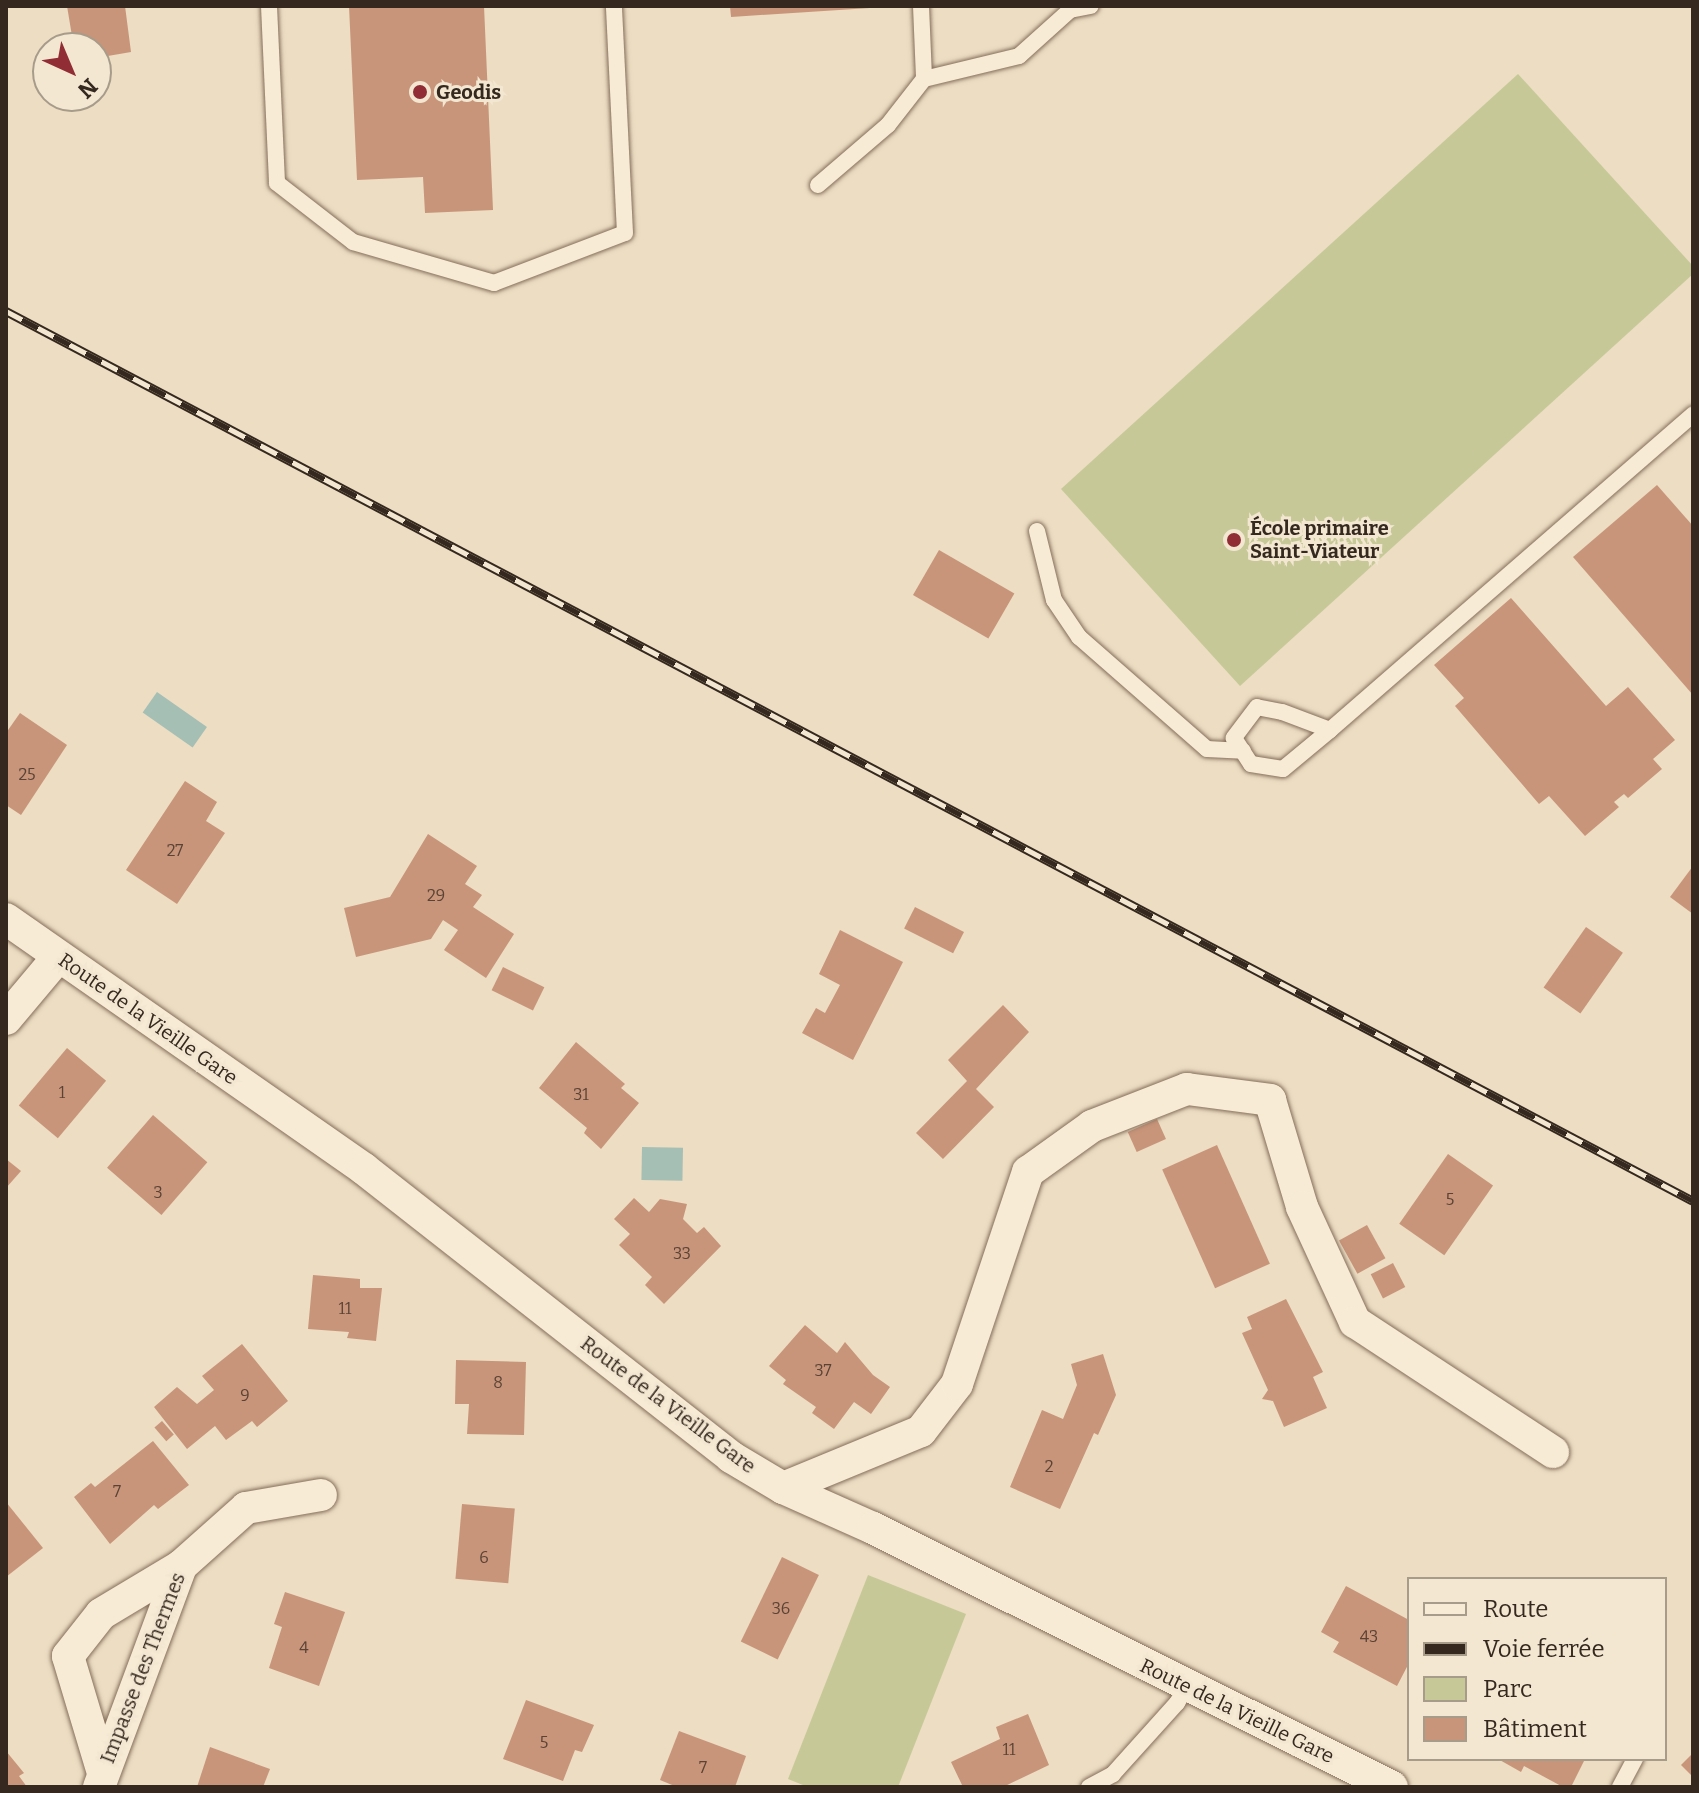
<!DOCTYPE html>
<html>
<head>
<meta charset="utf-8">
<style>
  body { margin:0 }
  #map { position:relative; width:1699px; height:1793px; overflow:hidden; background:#ecddc3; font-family:Bitter,serif }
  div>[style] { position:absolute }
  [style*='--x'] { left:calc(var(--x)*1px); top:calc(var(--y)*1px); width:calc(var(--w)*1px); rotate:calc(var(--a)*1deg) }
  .green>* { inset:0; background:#c6c997 }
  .water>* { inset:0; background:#a5bfb5; transform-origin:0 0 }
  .building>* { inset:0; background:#c8957a; transform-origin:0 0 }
  .roads { filter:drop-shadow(0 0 2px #856e5b) drop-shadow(0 0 2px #856e5b) }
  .lane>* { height:16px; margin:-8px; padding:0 8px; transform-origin:8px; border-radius:8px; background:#f7ebd5 }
  .street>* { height:32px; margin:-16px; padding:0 16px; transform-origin:16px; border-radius:16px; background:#f7ebd5 }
  .rail>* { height:9px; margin-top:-4.5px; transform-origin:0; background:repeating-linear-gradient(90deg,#f3e7d2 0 18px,#35281e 0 36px); box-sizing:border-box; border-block:2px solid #35281e }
  .dots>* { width:22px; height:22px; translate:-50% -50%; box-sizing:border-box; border:4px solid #f3e7d2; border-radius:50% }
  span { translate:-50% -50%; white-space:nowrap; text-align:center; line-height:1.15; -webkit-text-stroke:6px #f3e7d2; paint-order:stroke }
  .number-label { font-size:16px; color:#5a4335 }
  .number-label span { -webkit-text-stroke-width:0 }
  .poi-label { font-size:20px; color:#35281e; font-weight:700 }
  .left { translate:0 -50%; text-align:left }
  .street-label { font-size:20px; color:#35281e }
  .frame { position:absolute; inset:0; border:8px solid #35281e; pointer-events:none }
  .legend { position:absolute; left:1407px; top:1577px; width:260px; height:184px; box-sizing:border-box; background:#f3e7d2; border:2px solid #a79b8a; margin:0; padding:10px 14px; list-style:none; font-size:24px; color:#35281e }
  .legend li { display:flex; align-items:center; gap:16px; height:40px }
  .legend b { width:40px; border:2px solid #a79b8a }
  .north { position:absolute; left:32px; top:32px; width:80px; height:80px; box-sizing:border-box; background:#f3e7d2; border:2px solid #a79b8a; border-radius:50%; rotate:136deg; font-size:22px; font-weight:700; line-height:32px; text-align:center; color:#35281e }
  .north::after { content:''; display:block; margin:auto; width:28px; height:36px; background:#912e35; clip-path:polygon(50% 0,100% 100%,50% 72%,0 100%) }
</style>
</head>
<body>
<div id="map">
  <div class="green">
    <i style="clip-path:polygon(1518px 74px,1693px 266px,1693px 274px,1240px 686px,1061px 489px)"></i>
    <i style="clip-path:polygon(868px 1575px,966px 1614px,898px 1787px,808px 1787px,788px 1779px)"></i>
  </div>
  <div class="water">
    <i style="left:157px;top:692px;width:61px;height:25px;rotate:35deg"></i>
    <i style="left:642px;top:1147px;width:41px;height:33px;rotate:1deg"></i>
  </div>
  <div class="building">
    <i style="clip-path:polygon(67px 6px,125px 6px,131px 52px,96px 58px,96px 48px,74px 48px)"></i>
    <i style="clip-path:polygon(349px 6px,484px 6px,493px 210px,425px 213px,423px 177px,357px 180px)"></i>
    <i style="clip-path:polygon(730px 6px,870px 6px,870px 8px,731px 17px)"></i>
    <i style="clip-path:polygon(1657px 485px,1693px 526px,1693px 695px,1573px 557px)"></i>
    <i style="left:939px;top:550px;width:87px;height:52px;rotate:30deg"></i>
    <i style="clip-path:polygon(1511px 598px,1606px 706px,1628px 687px,1675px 740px,1653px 759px,1662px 769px,1628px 798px,1624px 794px,1614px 802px,1619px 807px,1585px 836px,1549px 796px,1539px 804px,1455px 706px,1464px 698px,1434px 665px)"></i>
    <i style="clip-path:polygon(20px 713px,67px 745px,21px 815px,6px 805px,6px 733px)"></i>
    <i style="clip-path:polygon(185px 781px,217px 802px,206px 821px,225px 833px,177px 904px,126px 870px)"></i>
    <i style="clip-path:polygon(428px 834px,477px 866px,465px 884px,482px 895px,473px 907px,514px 934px,486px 978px,444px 950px,458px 930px,443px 920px,431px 939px,356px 957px,344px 908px,390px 897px)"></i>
    <i style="clip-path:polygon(1693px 866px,1693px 914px,1670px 897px)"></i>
    <i style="left:915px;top:907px;width:55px;height:24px;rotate:27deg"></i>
    <i style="left:1586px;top:927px;width:45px;height:74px;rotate:35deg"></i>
    <i style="clip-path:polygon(840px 930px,903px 962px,853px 1060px,802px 1033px,816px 1008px,825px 1013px,840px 985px,819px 974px)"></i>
    <i style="left:503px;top:967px;width:46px;height:26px;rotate:26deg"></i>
    <i style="clip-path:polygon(1003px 1005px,1029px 1032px,976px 1089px,994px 1107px,943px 1159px,916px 1133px,967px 1081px,948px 1060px)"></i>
    <i style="clip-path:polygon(576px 1042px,625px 1084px,621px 1088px,639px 1103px,601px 1149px,584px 1133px,587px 1128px,539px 1088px)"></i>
    <i style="left:67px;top:1048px;width:51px;height:75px;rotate:40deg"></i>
    <i style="left:153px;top:1115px;width:72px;height:70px;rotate:41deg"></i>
    <i style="left:1157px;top:1119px;width:22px;height:32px;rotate:66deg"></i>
    <i style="left:1217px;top:1145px;width:130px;height:60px;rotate:66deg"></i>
    <i style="left:1448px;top:1154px;width:55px;height:85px;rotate:35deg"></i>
    <i style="clip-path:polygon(6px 1159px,21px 1171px,6px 1188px)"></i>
    <i style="clip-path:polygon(634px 1198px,649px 1212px,660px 1199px,687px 1204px,683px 1219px,697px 1233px,704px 1227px,721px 1246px,664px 1304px,645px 1285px,652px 1277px,619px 1245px,630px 1234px,614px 1219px)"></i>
    <i style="left:1367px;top:1225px;width:38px;height:32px;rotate:61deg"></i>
    <i style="left:1393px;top:1263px;width:27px;height:25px;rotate:63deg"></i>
    <i style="clip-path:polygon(313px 1275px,360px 1279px,360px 1288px,382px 1288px,376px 1341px,347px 1338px,349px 1332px,308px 1329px)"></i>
    <i style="clip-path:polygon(1286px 1299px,1323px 1372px,1313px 1377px,1327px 1408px,1284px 1427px,1273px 1401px,1262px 1399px,1268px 1390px,1242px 1333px,1252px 1329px,1247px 1317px)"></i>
    <i style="clip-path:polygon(805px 1325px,837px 1353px,845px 1342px,873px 1375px,890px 1387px,871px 1414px,854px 1402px,834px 1429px,812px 1413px,816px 1407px,783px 1384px,786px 1380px,769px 1366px)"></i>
    <i style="clip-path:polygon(242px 1344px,288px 1401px,257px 1427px,252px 1421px,226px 1440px,215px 1426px,187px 1449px,154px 1407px,177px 1387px,197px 1404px,214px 1390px,202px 1376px)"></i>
    <i style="clip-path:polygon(1103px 1354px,1116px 1395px,1098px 1435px,1094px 1433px,1060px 1509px,1010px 1487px,1042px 1410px,1063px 1419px,1077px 1385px,1071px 1364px)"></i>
    <i style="clip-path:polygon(456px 1360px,526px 1362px,524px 1435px,467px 1434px,469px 1404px,455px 1404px)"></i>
    <i style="left:162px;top:1421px;width:18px;height:10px;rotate:49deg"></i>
    <i style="clip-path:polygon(153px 1441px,189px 1485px,158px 1509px,154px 1505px,110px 1544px,74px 1497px,91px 1483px,95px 1487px)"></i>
    <i style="clip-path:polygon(6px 1502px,43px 1548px,6px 1577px)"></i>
    <i style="left:462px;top:1504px;width:53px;height:75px;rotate:5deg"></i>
    <i style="left:782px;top:1557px;width:41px;height:94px;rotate:26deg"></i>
    <i style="clip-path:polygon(1346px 1586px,1409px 1620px,1409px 1663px,1397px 1686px,1333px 1652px,1339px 1642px,1321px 1632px)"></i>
    <i style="clip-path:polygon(285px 1592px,345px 1612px,319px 1686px,269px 1668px,282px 1627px,274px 1624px)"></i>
    <i style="clip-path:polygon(526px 1700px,594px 1725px,582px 1752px,575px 1750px,563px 1781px,503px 1759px)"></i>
    <i style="clip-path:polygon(1028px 1714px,1049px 1765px,1003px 1787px,963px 1787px,951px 1762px,1000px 1739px,996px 1727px)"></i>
    <i style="clip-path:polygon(679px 1731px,746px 1756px,735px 1787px,677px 1787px,660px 1780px)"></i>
    <i style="clip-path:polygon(210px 1747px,270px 1769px,263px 1787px,197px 1787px)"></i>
    <i style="clip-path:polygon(6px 1751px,24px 1773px,19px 1776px,27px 1787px,6px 1787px)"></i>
    <i style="clip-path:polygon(1693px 1753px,1693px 1777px,1681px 1765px)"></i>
    <i style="clip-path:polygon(1498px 1759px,1585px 1759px,1571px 1787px,1563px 1787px,1524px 1766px,1521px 1772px)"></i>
  </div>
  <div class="roads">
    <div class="lane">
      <i style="--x:269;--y:6;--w:177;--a:87.4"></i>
      <i style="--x:277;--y:183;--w:96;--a:37.8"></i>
      <i style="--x:353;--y:242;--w:147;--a:16.2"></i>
      <i style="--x:494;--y:283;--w:140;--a:-20.9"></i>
      <i style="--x:625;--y:233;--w:227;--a:-92.8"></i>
      <i style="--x:921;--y:6;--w:73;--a:87.6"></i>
      <i style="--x:924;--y:79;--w:98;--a:-13.6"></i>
      <i style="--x:1019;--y:56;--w:69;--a:-42"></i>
      <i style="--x:1070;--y:10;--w:4;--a:-104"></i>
      <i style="--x:1070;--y:10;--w:21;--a:-11"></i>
      <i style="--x:818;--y:185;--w:92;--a:-40.6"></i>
      <i style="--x:888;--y:125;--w:58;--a:-52"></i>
      <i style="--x:1037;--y:531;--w:71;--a:76.2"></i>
      <i style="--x:1054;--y:600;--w:45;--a:56"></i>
      <i style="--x:1079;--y:637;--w:170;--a:41.2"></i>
      <i style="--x:1207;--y:749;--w:36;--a:3"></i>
      <i style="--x:1330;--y:730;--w:51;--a:-159.4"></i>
      <i style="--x:1282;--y:712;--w:25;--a:-169"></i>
      <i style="--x:1257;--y:707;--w:39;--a:127"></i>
      <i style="--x:1234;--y:738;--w:31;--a:57"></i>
      <i style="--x:1251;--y:764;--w:32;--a:9"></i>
      <i style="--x:1283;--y:769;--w:61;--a:-39.7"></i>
      <i style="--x:1330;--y:730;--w:481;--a:-41"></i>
      <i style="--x:1089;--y:1787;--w:27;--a:-28"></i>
      <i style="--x:1113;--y:1774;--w:96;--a:-48"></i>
      <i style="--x:1177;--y:1703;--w:20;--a:-60"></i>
      <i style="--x:1620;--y:1787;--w:32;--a:-62"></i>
    </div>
    <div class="street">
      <i style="--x:6;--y:919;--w:437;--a:34.9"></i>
      <i style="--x:364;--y:1169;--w:467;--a:38.1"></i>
      <i style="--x:731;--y:1457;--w:61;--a:30.8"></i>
      <i style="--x:783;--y:1488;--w:98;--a:24"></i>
      <i style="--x:873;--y:1528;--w:580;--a:26.52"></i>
      <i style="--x:6;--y:1019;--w:81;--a:-50"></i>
      <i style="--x:783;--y:1488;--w:149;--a:-22.4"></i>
      <i style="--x:921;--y:1431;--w:59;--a:-52.5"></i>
      <i style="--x:957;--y:1384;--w:224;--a:-71.5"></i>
      <i style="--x:1028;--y:1172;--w:79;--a:-35.7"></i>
      <i style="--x:1092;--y:1126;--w:102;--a:-21.3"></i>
      <i style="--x:1187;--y:1089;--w:84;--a:7.5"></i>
      <i style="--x:1270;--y:1100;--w:112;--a:73.3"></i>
      <i style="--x:1302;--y:1207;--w:127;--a:65.3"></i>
      <i style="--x:1355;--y:1322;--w:237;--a:33.3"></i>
      <i style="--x:103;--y:1773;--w:122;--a:-106.7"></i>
      <i style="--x:68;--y:1656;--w:53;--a:-51.8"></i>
      <i style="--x:101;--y:1614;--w:93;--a:-31"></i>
      <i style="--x:99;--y:1787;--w:236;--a:-69.6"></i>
      <i style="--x:181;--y:1566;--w:87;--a:-41.7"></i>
      <i style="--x:246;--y:1508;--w:76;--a:-9.8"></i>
    </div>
  </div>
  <div class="rail">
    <i style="--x:6;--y:311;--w:1907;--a:27.81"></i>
  </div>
  <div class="dots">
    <i style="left:420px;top:92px;background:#912e35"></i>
    <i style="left:1234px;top:540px;background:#912e35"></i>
  </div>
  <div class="number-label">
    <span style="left:27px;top:775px">25</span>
    <span style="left:175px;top:851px">27</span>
    <span style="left:436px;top:896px">29</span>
    <span style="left:62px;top:1093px">1</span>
    <span style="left:581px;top:1095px">31</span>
    <span style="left:158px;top:1193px">3</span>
    <span style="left:1450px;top:1200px">5</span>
    <span style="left:682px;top:1254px">33</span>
    <span style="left:345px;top:1309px">11</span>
    <span style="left:823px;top:1371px">37</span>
    <span style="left:498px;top:1383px">8</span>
    <span style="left:245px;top:1396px">9</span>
    <span style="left:1049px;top:1467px">2</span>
    <span style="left:117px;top:1492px">7</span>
    <span style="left:484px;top:1558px">6</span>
    <span style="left:781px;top:1609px">36</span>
    <span style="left:1369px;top:1637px">43</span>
    <span style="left:304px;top:1648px">4</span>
    <span style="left:544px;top:1743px">5</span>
    <span style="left:1009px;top:1750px">11</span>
    <span style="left:703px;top:1768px">7</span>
  </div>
  <div class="poi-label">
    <span class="left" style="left:436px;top:92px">Geodis</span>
    <span class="left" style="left:1250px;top:540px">École primaire<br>Saint-Viateur</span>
  </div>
  <div class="street-label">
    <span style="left:148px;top:1019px;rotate:35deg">Route de la Vieille Gare</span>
    <span style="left:668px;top:1405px;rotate:37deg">Route de la Vieille Gare</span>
    <span style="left:143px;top:1668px;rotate:-69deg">Impasse des Thermes</span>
    <span style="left:1237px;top:1711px;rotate:26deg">Route de la Vieille Gare</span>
  </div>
  <div class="frame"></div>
  <ul class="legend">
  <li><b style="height:10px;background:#f7ebd5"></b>Route</li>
  <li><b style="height:10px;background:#35281e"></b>Voie ferrée</li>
  <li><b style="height:22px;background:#c6c997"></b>Parc</li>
  <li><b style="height:22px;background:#c8957a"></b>Bâtiment</li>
  </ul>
  <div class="north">N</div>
</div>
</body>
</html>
